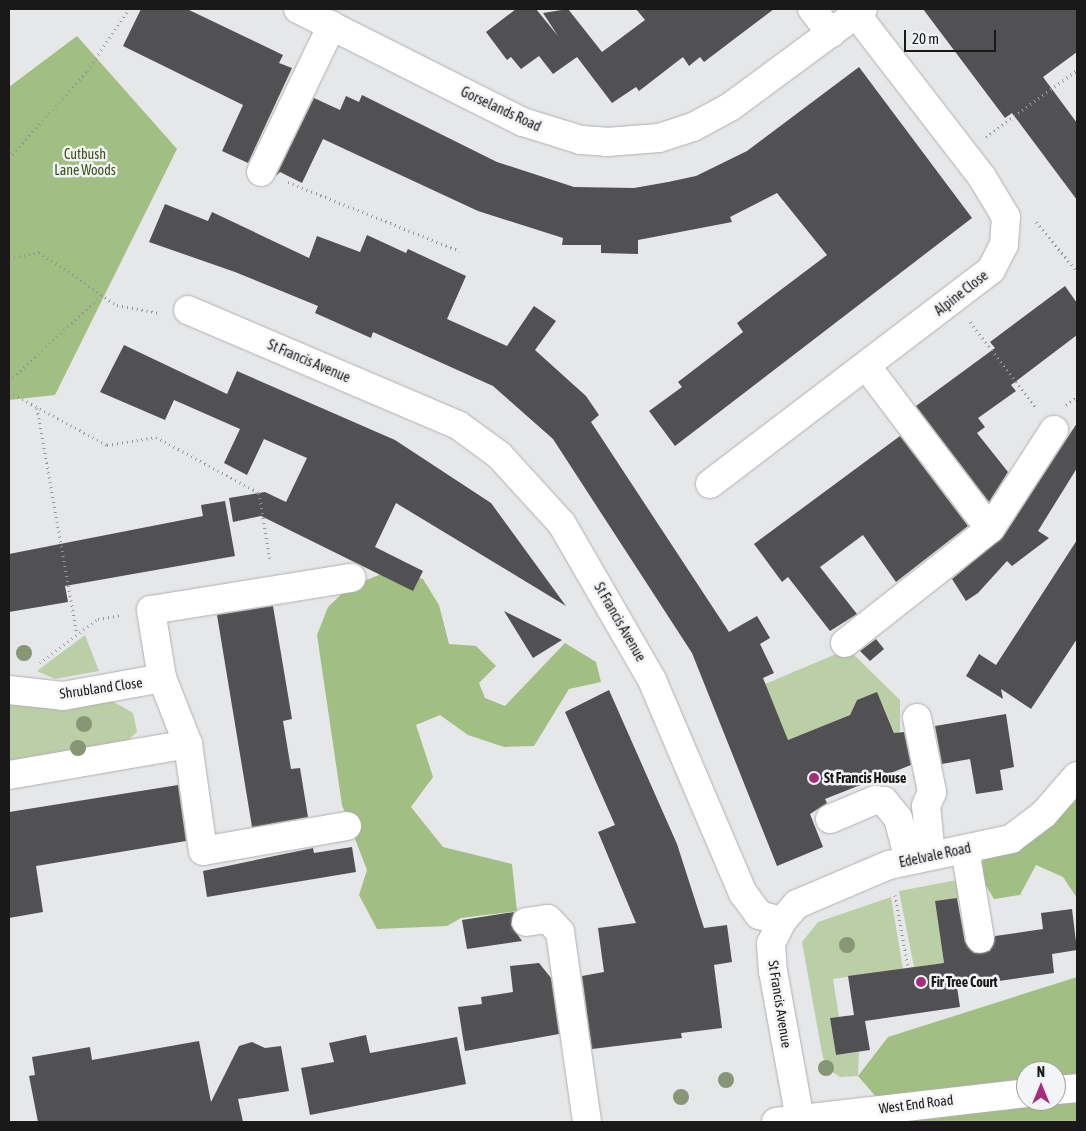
<!DOCTYPE html>
<html>
<head>
<meta charset="utf-8">
<style>
  body { margin:0 }
  #map { position:relative; width:1086px; height:1131px; overflow:hidden; background:#e6e7e9; font-family:"Asap Condensed",sans-serif }
  div>[style] { position:absolute }
  [style*='--x'] { left:calc(var(--x)*1px); top:calc(var(--y)*1px); width:calc(var(--w)*1px); rotate:calc(var(--a)*1deg) }
  .green>* { inset:0; background:#bbcfa7 }
  .forest>* { inset:0; background:#a1be83 }
  .building>* { inset:0; background:#515153 }
  .path>* { height:3px; margin-top:-1.5px; transform-origin:0; background:repeating-linear-gradient(90deg,#969698 0 1px,transparent 0 5px) }
  .roads { filter:drop-shadow(0 0 1px #afb0b1) drop-shadow(0 0 1px #afb0b1) }
  .minor>* { height:28px; margin:-14px; padding:0 14px; transform-origin:14px; border-radius:14px; background:#fff }
  .trees>* { width:16px; height:16px; margin:-8px; border-radius:50%; background:#879674 }
  .dots>* { width:14px; height:14px; translate:-50% -50%; box-sizing:border-box; border:2px solid #f3f4f6; border-radius:50% }
  span { translate:-50% -50%; white-space:nowrap; text-align:center; line-height:1.15; -webkit-text-stroke:5px #f3f4f6; paint-order:stroke }
  .street-label { font-size:14px; color:#19191a }
  .park-label { font-size:14px; color:#395315 }
  .poi-label { font-size:14px; color:#19191a; font-weight:700 }
  .left { translate:0 -50%; text-align:left }
  .frame { position:absolute; inset:0; border:10px solid #19191a; pointer-events:none }
  .north { position:absolute; left:1016px; top:1061px; width:50px; height:50px; box-sizing:border-box; background:#f3f4f6; border:1px solid #9c9c9e; border-radius:50%; rotate:0deg; font-size:14px; font-weight:700; line-height:20px; text-align:center; color:#19191a }
  .north::after { content:''; display:block; margin:auto; width:18px; height:22px; background:#a92b7d; clip-path:polygon(50% 0,100% 100%,50% 72%,0 100%) }
  .scale { position:absolute; left:904px; top:30px; width:92px; height:22px; box-sizing:border-box; border:2px solid #19191a; border-top:0; padding-left:6px; font-size:15px; line-height:18px; white-space:nowrap; color:#19191a; -webkit-text-stroke:4px #f3f4f6; paint-order:stroke }
</style>
</head>
<body>
<div id="map">
  <div class="green">
    <i style="clip-path:polygon(85px 635px,99px 671px,55px 679px,37px 671px)"></i>
    <i style="clip-path:polygon(848px 649px,900px 700px,900px 731px,895px 734px,881px 701px,867px 696px,857px 700px,850px 715px,788px 740px,765px 684px)"></i>
    <i style="clip-path:polygon(99px 701px,114px 702px,133px 713px,137px 732px,117px 750px,9px 770px,9px 704px)"></i>
    <i style="clip-path:polygon(957px 880px,959px 898px,935px 902px,944px 963px,914px 967px,899px 891px)"></i>
    <i style="clip-path:polygon(891px 897px,903px 969px,833px 979px,839px 1017px,830px 1018px,836px 1055px,859px 1052px,858px 1076px,840px 1077px,826px 1068px,822px 1053px,802px 942px,818px 922px)"></i>
  </div>
  <div class="forest">
    <i style="clip-path:polygon(77px 36px,177px 149px,55px 395px,9px 400px,9px 87px)"></i>
    <i style="clip-path:polygon(384px 566px,423px 579px,439px 605px,449px 644px,476px 646px,496px 666px,479px 683px,485px 698px,505px 706px,565px 643px,596px 662px,601px 682px,569px 689px,534px 746px,504px 747px,468px 735px,440px 715px,416px 725px,433px 777px,411px 807px,443px 847px,512px 864px,517px 911px,461px 918px,447px 926px,377px 929px,359px 895px,367px 870px,342px 805px,317px 635px,328px 607px,349px 587px,379px 575px)"></i>
    <i style="clip-path:polygon(1077px 797px,1077px 898px,1063px 877px,1036px 865px,1020px 895px,994px 899px,977px 871px,987px 852px)"></i>
    <i style="clip-path:polygon(evenodd,1077px 977px,1077px 1122px,776px 1122px,885px 1107px,858px 1076px,888px 1037px,1077px 977px,1026px 1071px,1056px 1071px,1056px 1101px,1026px 1101px,1026px 1071px)"></i>
  </div>
  <div class="building">
    <i style="clip-path:polygon(141px 9px,187px 9px,283px 55px,279px 63px,292px 68px,248px 163px,222px 151px,243px 105px,123px 46px)"></i>
    <i style="clip-path:polygon(516px 9px,536px 9px,558px 36px,543px 13px,568px 9px,602px 52px,645px 20px,636px 9px,774px 9px,704px 62px,700px 57px,689px 66px,683px 57px,639px 91px,636px 87px,612px 103px,577px 57px,553px 74px,539px 56px,521px 69px,511px 57px,507px 60px,486px 32px)"></i>
    <i style="clip-path:polygon(923px 9px,1077px 9px,1077px 52px,1043px 77px,1077px 123px,1077px 200px,1012px 113px,1005px 118px)"></i>
    <i style="clip-path:polygon(859px 67px,972px 218px,675px 446px,649px 411px,682px 387px,678px 382px,743px 332px,737px 323px,827px 255px,777px 193px,730px 217px,732px 222px,638px 240px,638px 254px,601px 253px,601px 245px,562px 245px,563px 238px,478px 211px,323px 139px,302px 183px,280px 172px,276px 176px,314px 98px,340px 110px,346px 96px,359px 102px,362px 95px,497px 162px,574px 187px,634px 188px,668px 182px,696px 176px,747px 151px)"></i>
    <i style="clip-path:polygon(165px 204px,208px 221px,212px 212px,309px 258px,317px 236px,360px 252px,367px 235px,406px 253px,408px 249px,466px 276px,447px 319px,507px 346px,534px 306px,556px 321px,535px 350px,586px 396px,599px 415px,591px 422px,729px 632px,757px 616px,770px 638px,760px 644px,774px 673px,763px 678px,788px 740px,850px 715px,857px 700px,877px 692px,894px 733px,904px 732px,911px 765px,825px 799px,827px 803px,810px 814px,823px 847px,777px 866px,692px 653px,553px 439px,493px 386px,373px 332px,371px 338px,315px 313px,318px 306px,235px 272px,149px 242px)"></i>
    <i style="clip-path:polygon(1065px 286px,1077px 303px,1077px 335px,1011px 385px,1016px 391px,978px 418px,985px 427px,977px 433px,1008px 472px,989px 502px,916px 406px,995px 348px,990px 342px)"></i>
    <i style="clip-path:polygon(124px 345px,227px 394px,237px 371px,395px 440px,491px 503px,566px 606px,396px 503px,375px 547px,423px 571px,413px 591px,261px 516px,233px 522px,229px 498px,265px 492px,286px 502px,307px 458px,264px 439px,247px 475px,224px 463px,240px 429px,174px 400px,165px 420px,100px 392px)"></i>
    <i style="clip-path:polygon(1077px 423px,1077px 468px,1038px 531px,1049px 538px,1012px 566px,1007px 561px,978px 593px,966px 601px,952px 579px,1003px 537px)"></i>
    <i style="clip-path:polygon(900px 436px,968px 526px,896px 582px,863px 535px,820px 567px,857px 614px,830px 631px,788px 577px,782px 582px,754px 544px)"></i>
    <i style="clip-path:polygon(225px 501px,235px 556px,65px 586px,68px 602px,9px 612px,9px 554px,203px 516px,201px 505px)"></i>
    <i style="clip-path:polygon(1077px 540px,1077px 639px,1031px 709px,1001px 689px,1003px 699px,966px 676px,979px 654px,996px 665px)"></i>
    <i style="clip-path:polygon(273px 606px,292px 719px,283px 721px,291px 769px,300px 768px,308px 817px,252px 827px,217px 615px)"></i>
    <i style="clip-path:polygon(504px 611px,562px 640px,533px 658px)"></i>
    <i style="clip-path:polygon(876px 639px,884px 649px,870px 661px,860px 651px)"></i>
    <i style="clip-path:polygon(609px 690px,677px 844px,704px 928px,727px 925px,732px 962px,714px 965px,722px 1028px,681px 1033px,682px 1038px,592px 1049px,582px 976px,604px 972px,598px 928px,636px 923px,598px 832px,615px 825px,565px 712px)"></i>
    <i style="clip-path:polygon(1006px 714px,1014px 767px,1000px 770px,1003px 790px,976px 794px,970px 759px,942px 764px,935px 726px)"></i>
    <i style="clip-path:polygon(178px 785px,186px 841px,36px 866px,43px 912px,9px 918px,9px 812px)"></i>
    <i style="clip-path:polygon(352px 847px,356px 872px,207px 897px,203px 871px,313px 848px,314px 853px)"></i>
    <i style="clip-path:polygon(957px 898px,965px 942px,974px 953px,990px 951px,995px 936px,1043px 929px,1041px 913px,1072px 909px,1077px 950px,1052px 954px,1054px 973px,957px 987px,960px 1007px,865px 1021px,870px 1050px,836px 1055px,830px 1018px,854px 1015px,848px 976px,944px 963px,935px 901px)"></i>
    <i style="clip-path:polygon(514px 912px,511px 925px,522px 941px,467px 949px,462px 920px)"></i>
    <i style="clip-path:polygon(539px 963px,551px 978px,559px 1034px,465px 1051px,458px 1007px,482px 1004px,481px 997px,513px 992px,510px 966px)"></i>
    <i style="clip-path:polygon(366px 1035px,370px 1053px,457px 1037px,466px 1084px,310px 1115px,301px 1068px,334px 1062px,329px 1043px)"></i>
    <i style="clip-path:polygon(199px 1041px,211px 1102px,239px 1046px,252px 1042px,265px 1048px,281px 1046px,289px 1091px,238px 1099px,243px 1122px,38px 1122px,29px 1076px,35px 1075px,32px 1057px,90px 1047px,92px 1060px)"></i>
  </div>
  <div class="path">
    <i style="--x:986;--y:137;--w:113;--a:-36.4"></i>
    <i style="--x:9;--y:158;--w:117;--a:-48.1"></i>
    <i style="--x:87;--y:71;--w:75;--a:-55.9"></i>
    <i style="--x:288;--y:182;--w:185;--a:21.9"></i>
    <i style="--x:1036;--y:222;--w:64;--a:50.1"></i>
    <i style="--x:9;--y:258;--w:31;--a:-11"></i>
    <i style="--x:39;--y:252;--w:94;--a:34.2"></i>
    <i style="--x:117;--y:305;--w:43;--a:10.8"></i>
    <i style="--x:970;--y:322;--w:108;--a:52.5"></i>
    <i style="--x:9;--y:381;--w:127;--a:-42.8"></i>
    <i style="--x:9;--y:392;--w:111;--a:28.4"></i>
    <i style="--x:107;--y:445;--w:50;--a:-9.3"></i>
    <i style="--x:156;--y:437;--w:117;--a:28.5"></i>
    <i style="--x:259;--y:493;--w:69;--a:80.8"></i>
    <i style="--x:1066;--y:405;--w:14;--a:-36"></i>
    <i style="--x:37;--y:408;--w:230;--a:80"></i>
    <i style="--x:40;--y:663;--w:73;--a:-37.2"></i>
    <i style="--x:98;--y:619;--w:23;--a:-10"></i>
    <i style="--x:895;--y:895;--w:73;--a:79.8"></i>
  </div>
  <div class="roads">
    <div class="minor">
      <i style="--x:298;--y:9;--w:252;--a:26.7"></i>
      <i style="--x:523;--y:122;--w:61;--a:17.2"></i>
      <i style="--x:581;--y:140;--w:26;--a:4"></i>
      <i style="--x:607;--y:142;--w:52;--a:-4.4"></i>
      <i style="--x:659;--y:138;--w:36;--a:-18"></i>
      <i style="--x:693;--y:127;--w:42;--a:-28.4"></i>
      <i style="--x:730;--y:107;--w:165;--a:-36.4"></i>
      <i style="--x:812;--y:9;--w:31;--a:52"></i>
      <i style="--x:261;--y:172;--w:163;--a:-64.2"></i>
      <i style="--x:188;--y:310;--w:293;--a:23.1"></i>
      <i style="--x:458;--y:425;--w:51;--a:36.2"></i>
      <i style="--x:499;--y:455;--w:93;--a:47.6"></i>
      <i style="--x:562;--y:524;--w:180;--a:60"></i>
      <i style="--x:652;--y:680;--w:232;--a:66.9"></i>
      <i style="--x:743;--y:893;--w:27;--a:54"></i>
      <i style="--x:759;--y:915;--w:24;--a:15"></i>
      <i style="--x:782;--y:921;--w:25;--a:116"></i>
      <i style="--x:771;--y:944;--w:27;--a:86"></i>
      <i style="--x:773;--y:971;--w:150;--a:79.7"></i>
      <i style="--x:710;--y:484;--w:353;--a:-37.3"></i>
      <i style="--x:991;--y:270;--w:28;--a:-63"></i>
      <i style="--x:1004;--y:245;--w:28;--a:-86"></i>
      <i style="--x:1006;--y:217;--w:47;--a:-121"></i>
      <i style="--x:982;--y:177;--w:206;--a:-127.7"></i>
      <i style="--x:990;--y:529;--w:118;--a:-57.1"></i>
      <i style="--x:845;--y:643;--w:184;--a:-38.2"></i>
      <i style="--x:990;--y:529;--w:203;--a:-127.2"></i>
      <i style="--x:9;--y:690;--w:54;--a:6.3"></i>
      <i style="--x:63;--y:696;--w:101;--a:-10.3"></i>
      <i style="--x:917;--y:718;--w:76;--a:78.5"></i>
      <i style="--x:932;--y:792;--w:15;--a:113"></i>
      <i style="--x:926;--y:806;--w:49;--a:84.2"></i>
      <i style="--x:9;--y:775;--w:182;--a:-9.8"></i>
      <i style="--x:830;--y:819;--w:49;--a:-22.9"></i>
      <i style="--x:875;--y:800;--w:9;--a:6"></i>
      <i style="--x:884;--y:801;--w:22;--a:51"></i>
      <i style="--x:898;--y:818;--w:43;--a:75.3"></i>
      <i style="--x:347;--y:826;--w:146;--a:170.2"></i>
      <i style="--x:203;--y:851;--w:108;--a:-98"></i>
      <i style="--x:188;--y:744;--w:71;--a:-111.5"></i>
      <i style="--x:162;--y:678;--w:69;--a:-99.2"></i>
      <i style="--x:151;--y:610;--w:203;--a:-9.1"></i>
      <i style="--x:965;--y:849;--w:91;--a:80.5"></i>
      <i style="--x:782;--y:921;--w:23;--a:-49"></i>
      <i style="--x:797;--y:904;--w:100;--a:-23"></i>
      <i style="--x:889;--y:865;--w:125;--a:-12"></i>
      <i style="--x:1011;--y:839;--w:41;--a:-37.1"></i>
      <i style="--x:1044;--y:814;--w:50;--a:-49"></i>
      <i style="--x:526;--y:922;--w:22;--a:-8"></i>
      <i style="--x:548;--y:919;--w:18;--a:47"></i>
      <i style="--x:560;--y:932;--w:192;--a:81.9"></i>
      <i style="--x:1056;--y:1090;--w:21;--a:-5"></i>
      <i style="--x:776;--y:1122;--w:252;--a:-6.6"></i>
    </div>
  </div>
  <div class="trees">
    <i style="left:24px;top:653px"></i>
    <i style="left:84px;top:724px"></i>
    <i style="left:78px;top:748px"></i>
    <i style="left:847px;top:945px"></i>
    <i style="left:826px;top:1068px"></i>
    <i style="left:726px;top:1080px"></i>
    <i style="left:681px;top:1097px"></i>
  </div>
  <div class="dots">
    <i style="left:814px;top:778px;background:#a92b7d"></i>
    <i style="left:921px;top:982px;background:#a92b7d"></i>
  </div>
  <div class="street-label">
    <span style="left:501px;top:109px;rotate:25deg">Gorselands Road</span>
    <span style="left:961px;top:293px;rotate:-38deg">Alpine Close</span>
    <span style="left:309px;top:361px;rotate:23deg">St Francis Avenue</span>
    <span style="left:620px;top:622px;rotate:60deg">St Francis Avenue</span>
    <span style="left:101px;top:688px;rotate:-8deg">Shrubland Close</span>
    <span style="left:935px;top:855px;rotate:-12deg">Edelvale Road</span>
    <span style="left:780px;top:1004px;rotate:81deg">St Francis Avenue</span>
    <span style="left:916px;top:1104px;rotate:-7deg">West End Road</span>
  </div>
  <div class="park-label">
    <span style="left:85px;top:162px">Cutbush<br>Lane Woods</span>
  </div>
  <div class="poi-label">
    <span class="left" style="left:824px;top:778px">St Francis House</span>
    <span class="left" style="left:931px;top:982px">Fir Tree Court</span>
  </div>
  <div class="frame"></div>
  <div class="north">N</div>
  <div class="scale">20 m</div>
</div>
</body>
</html>
